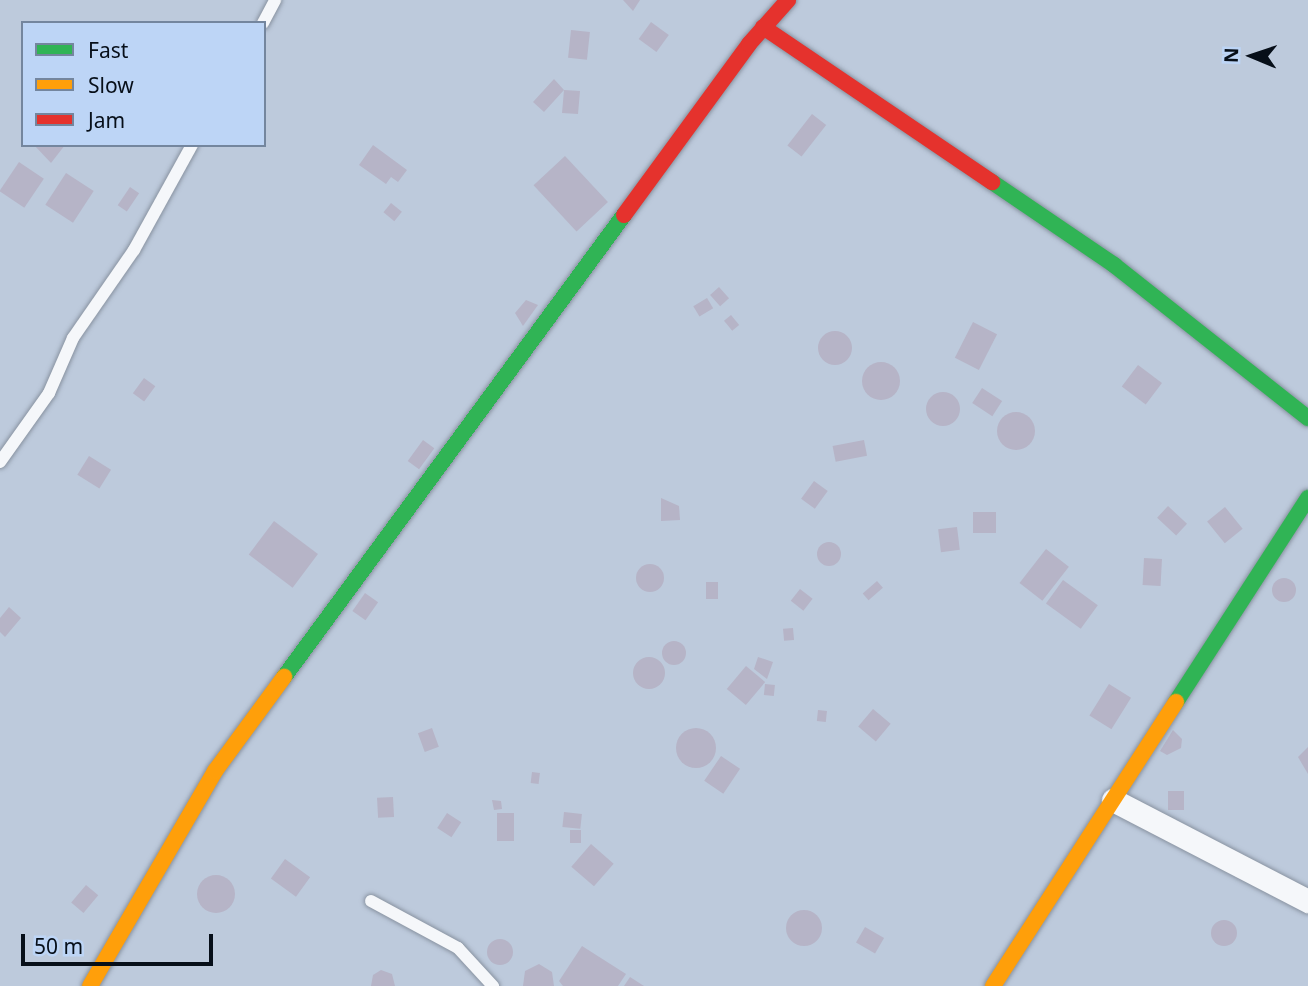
<!DOCTYPE html>
<html>
<head>
<meta charset="utf-8">
<style>
  body { margin:0 }
  #map { position:relative; width:1308px; height:986px; overflow:hidden; background:#bdcadc; font-family:"Noto Sans",sans-serif }
  div>[style] { position:absolute }
  [style*='--x'] { left:calc(var(--x)*1px); top:calc(var(--y)*1px); width:calc(var(--w)*1px); rotate:calc(var(--a)*1deg) }
  .building>* { inset:0; background:#b6b4c7; transform-origin:0 0 }
  .round { border-radius:50% }
  .roads { filter:drop-shadow(0 0 2px #8892a0) drop-shadow(0 0 2px #8892a0) }
  .lane>* { height:12px; margin:-6px; padding:0 6px; transform-origin:6px; border-radius:6px; background:#f5f7fa }
  .street>* { height:23px; margin:-11.5px; padding:0 11.5px; transform-origin:11.5px; border-radius:11.5px; background:#f5f7fa }
  .fast>* { height:16px; margin:-8px; padding:0 8px; transform-origin:8px; border-radius:8px; background:#30b455 }
  .slow>* { height:16px; margin:-8px; padding:0 8px; transform-origin:8px; border-radius:8px; background:#ff9f0a }
  .jam>* { height:16px; margin:-8px; padding:0 8px; transform-origin:8px; border-radius:8px; background:#e5322d }
  span { translate:-50% -50%; white-space:nowrap; text-align:center; line-height:1.15; -webkit-text-stroke:7px #bdd5f6; paint-order:stroke }
  .legend { position:absolute; left:21px; top:21px; width:245px; height:126px; box-sizing:border-box; background:#bdd5f6; border:2px solid #74869e; margin:0; padding:9px 12px; list-style:none; font-size:21px; color:#070f19 }
  .legend li { display:flex; align-items:center; gap:14px; height:35px }
  .legend b { width:35px; border:2px solid #74869e }
  .north { position:absolute; left:1217px; top:21px; width:70px; height:70px; -webkit-text-stroke:5px #bdd5f6; paint-order:stroke; rotate:272deg; font-size:19px; font-weight:700; line-height:28px; text-align:center; color:#070f19 }
  .north::after { content:''; display:block; margin:auto; width:24px; height:32px; background:#070f19; clip-path:polygon(50% 0,100% 100%,50% 72%,0 100%) }
  .scale { position:absolute; left:21px; top:934px; width:192px; height:32px; box-sizing:border-box; border:4px solid #070f19; border-top:0; padding-left:9px; font-size:21px; line-height:24px; white-space:nowrap; color:#070f19; -webkit-text-stroke:5px #bdd5f6; paint-order:stroke }
</style>
</head>
<body>
<div id="map">
  <div class="building">
    <i style="clip-path:polygon(623px 0,640px 0,633px 11px)"></i>
    <i style="left:651px;top:22px;width:22px;height:21px;rotate:36deg"></i>
    <i style="left:571px;top:30px;width:19px;height:28px;rotate:6deg"></i>
    <i style="clip-path:polygon(554px 79px,564px 90px,580px 91px,578px 114px,562px 113px,564px 90px,544px 112px,533px 102px)"></i>
    <i style="left:812px;top:114px;width:18px;height:40px;rotate:38deg"></i>
    <i style="clip-path:polygon(34px 145px,65px 145px,51px 163px)"></i>
    <i style="clip-path:polygon(373px 145px,407px 170px,398px 182px,391px 177px,386px 184px,359px 165px)"></i>
    <i style="left:565px;top:156px;width:63px;height:43px;rotate:47deg"></i>
    <i style="left:19px;top:162px;width:30px;height:35px;rotate:34deg"></i>
    <i style="left:66px;top:173px;width:33px;height:38px;rotate:33deg"></i>
    <i style="left:130px;top:187px;width:11px;height:22px;rotate:34deg"></i>
    <i style="left:391px;top:203px;width:14px;height:12px;rotate:39deg"></i>
    <i style="left:719px;top:287px;width:15px;height:12px;rotate:48deg"></i>
    <i style="left:707px;top:298px;width:12px;height:16px;rotate:59deg"></i>
    <i style="clip-path:polygon(526px 300px,538px 305px,523px 326px,515px 313px)"></i>
    <i style="left:731px;top:315px;width:13px;height:9px;rotate:51deg"></i>
    <i style="left:973px;top:322px;width:27px;height:40px;rotate:27deg"></i>
    <i class="round" style="left:818px;top:331px;width:34px;height:34px"></i>
    <i class="round" style="left:862px;top:362px;width:38px;height:38px"></i>
    <i style="left:1138px;top:365px;width:30px;height:27px;rotate:37deg"></i>
    <i style="left:144px;top:378px;width:14px;height:19px;rotate:36deg"></i>
    <i style="left:982px;top:388px;width:24px;height:18px;rotate:33deg"></i>
    <i class="round" style="left:926px;top:392px;width:34px;height:34px"></i>
    <i class="round" style="left:997px;top:412px;width:38px;height:38px"></i>
    <i style="left:423px;top:440px;width:14px;height:26px;rotate:36deg"></i>
    <i style="left:864px;top:440px;width:16px;height:32px;rotate:79deg"></i>
    <i style="left:89px;top:456px;width:26px;height:22px;rotate:32deg"></i>
    <i style="left:814px;top:481px;width:17px;height:22px;rotate:36deg"></i>
    <i style="clip-path:polygon(661px 498px,679px 506px,680px 520px,661px 521px)"></i>
    <i style="left:1168px;top:506px;width:26px;height:16px;rotate:43deg"></i>
    <i style="left:1225px;top:507px;width:28px;height:23px;rotate:51deg"></i>
    <i style="left:973px;top:512px;width:23px;height:21px"></i>
    <i style="left:274px;top:521px;width:55px;height:42px;rotate:37deg"></i>
    <i style="left:957px;top:527px;width:23px;height:19px;rotate:83deg"></i>
    <i class="round" style="left:817px;top:542px;width:24px;height:24px"></i>
    <i style="left:1046px;top:549px;width:29px;height:43px;rotate:38deg"></i>
    <i style="left:1144px;top:558px;width:18px;height:27px;rotate:3deg"></i>
    <i class="round" style="left:636px;top:564px;width:28px;height:28px"></i>
    <i class="round" style="left:1272px;top:578px;width:24px;height:24px"></i>
    <i style="left:1063px;top:580px;width:43px;height:29px;rotate:36deg"></i>
    <i style="left:877px;top:581px;width:9px;height:19px;rotate:49deg"></i>
    <i style="left:706px;top:582px;width:12px;height:17px"></i>
    <i style="left:800px;top:589px;width:16px;height:15px;rotate:38deg"></i>
    <i style="left:365px;top:593px;width:16px;height:22px;rotate:35deg"></i>
    <i style="clip-path:polygon(9px 607px,21px 618px,5px 637px,0 632px,0 618px)"></i>
    <i style="left:793px;top:628px;width:12px;height:10px;rotate:85deg"></i>
    <i class="round" style="left:662px;top:641px;width:24px;height:24px"></i>
    <i class="round" style="left:633px;top:657px;width:32px;height:32px"></i>
    <i style="clip-path:polygon(758px 657px,773px 662px,767px 679px,754px 669px)"></i>
    <i style="left:746px;top:666px;width:25px;height:30px;rotate:40deg"></i>
    <i style="left:765px;top:684px;width:10px;height:11px;rotate:6deg"></i>
    <i style="left:1109px;top:684px;width:26px;height:37px;rotate:32deg"></i>
    <i style="left:873px;top:709px;width:23px;height:23px;rotate:40deg"></i>
    <i style="left:818px;top:710px;width:9px;height:11px;rotate:6deg"></i>
    <i style="left:432px;top:728px;width:20px;height:15px;rotate:70deg"></i>
    <i class="round" style="left:676px;top:728px;width:40px;height:40px"></i>
    <i style="clip-path:polygon(1173px 730px,1182px 739px,1181px 748px,1167px 755px,1160px 751px)"></i>
    <i style="clip-path:polygon(1308px 747px,1308px 774px,1298px 757px)"></i>
    <i style="left:721px;top:756px;width:23px;height:30px;rotate:34deg"></i>
    <i style="left:532px;top:772px;width:8px;height:11px;rotate:7deg"></i>
    <i style="left:1168px;top:791px;width:16px;height:19px"></i>
    <i style="left:393px;top:797px;width:20px;height:16px;rotate:87deg"></i>
    <i style="clip-path:polygon(492px 800px,501px 801px,502px 809px,494px 810px)"></i>
    <i style="left:564px;top:812px;width:18px;height:15px;rotate:6deg"></i>
    <i style="left:447px;top:813px;width:17px;height:18px;rotate:33deg"></i>
    <i style="left:514px;top:813px;width:28px;height:17px;rotate:90deg"></i>
    <i style="left:570px;top:830px;width:11px;height:13px"></i>
    <i style="left:591px;top:844px;width:30px;height:30px;rotate:41deg"></i>
    <i style="left:285px;top:859px;width:31px;height:24px;rotate:36deg"></i>
    <i class="round" style="left:197px;top:875px;width:38px;height:38px"></i>
    <i style="left:86px;top:885px;width:16px;height:23px;rotate:40deg"></i>
    <i class="round" style="left:786px;top:910px;width:36px;height:36px"></i>
    <i class="round" style="left:1211px;top:920px;width:26px;height:26px"></i>
    <i style="left:865px;top:927px;width:22px;height:18px;rotate:30deg"></i>
    <i class="round" style="left:487px;top:939px;width:26px;height:26px"></i>
    <i style="clip-path:polygon(582px 946px,626px 974px,618px 986px,563px 986px,559px 981px)"></i>
    <i style="clip-path:polygon(539px 964px,552px 972px,554px 986px,523px 986px,525px 971px)"></i>
    <i style="clip-path:polygon(381px 970px,392px 974px,395px 986px,371px 986px,373px 975px)"></i>
    <i style="clip-path:polygon(630px 977px,644px 986px,624px 986px)"></i>
  </div>
  <div class="roads">
    <div class="lane">
      <i style="--x:263;--y:23;--w:26;--a:-62"></i>
      <i style="--x:0;--y:462;--w:85;--a:-54.6"></i>
      <i style="--x:49;--y:393;--w:60;--a:-66.4"></i>
      <i style="--x:73;--y:338;--w:107;--a:-55.3"></i>
      <i style="--x:134;--y:250;--w:120;--a:-61.1"></i>
      <i style="--x:371;--y:901;--w:99;--a:28.4"></i>
      <i style="--x:458;--y:948;--w:52;--a:47.4"></i>
    </div>
    <div class="street">
      <i style="--x:1113;--y:800;--w:220;--a:27.4"></i>
    </div>
    <div class="fast">
      <i style="--x:992;--y:182;--w:148;--a:34.2"></i>
      <i style="--x:1114;--y:265;--w:247;--a:38.3"></i>
      <i style="--x:284;--y:677;--w:574;--a:-53.65"></i>
      <i style="--x:1176;--y:702;--w:243;--a:-57.1"></i>
    </div>
    <div class="slow">
      <i style="--x:90;--y:986;--w:249;--a:-59.8"></i>
      <i style="--x:215;--y:771;--w:117;--a:-53.7"></i>
      <i style="--x:993;--y:986;--w:338;--a:-57.2"></i>
    </div>
    <div class="jam">
      <i style="--x:763;--y:27;--w:277;--a:34.1"></i>
      <i style="--x:624;--y:215;--w:212;--a:-53.8"></i>
      <i style="--x:749;--y:44;--w:59;--a:-48.4"></i>
    </div>
  </div>
  <ul class="legend">
  <li><b style="height:9px;background:#30b455"></b>Fast</li>
  <li><b style="height:9px;background:#ff9f0a"></b>Slow</li>
  <li><b style="height:9px;background:#e5322d"></b>Jam</li>
  </ul>
  <div class="north">N</div>
  <div class="scale">50 m</div>
</div>
</body>
</html>
